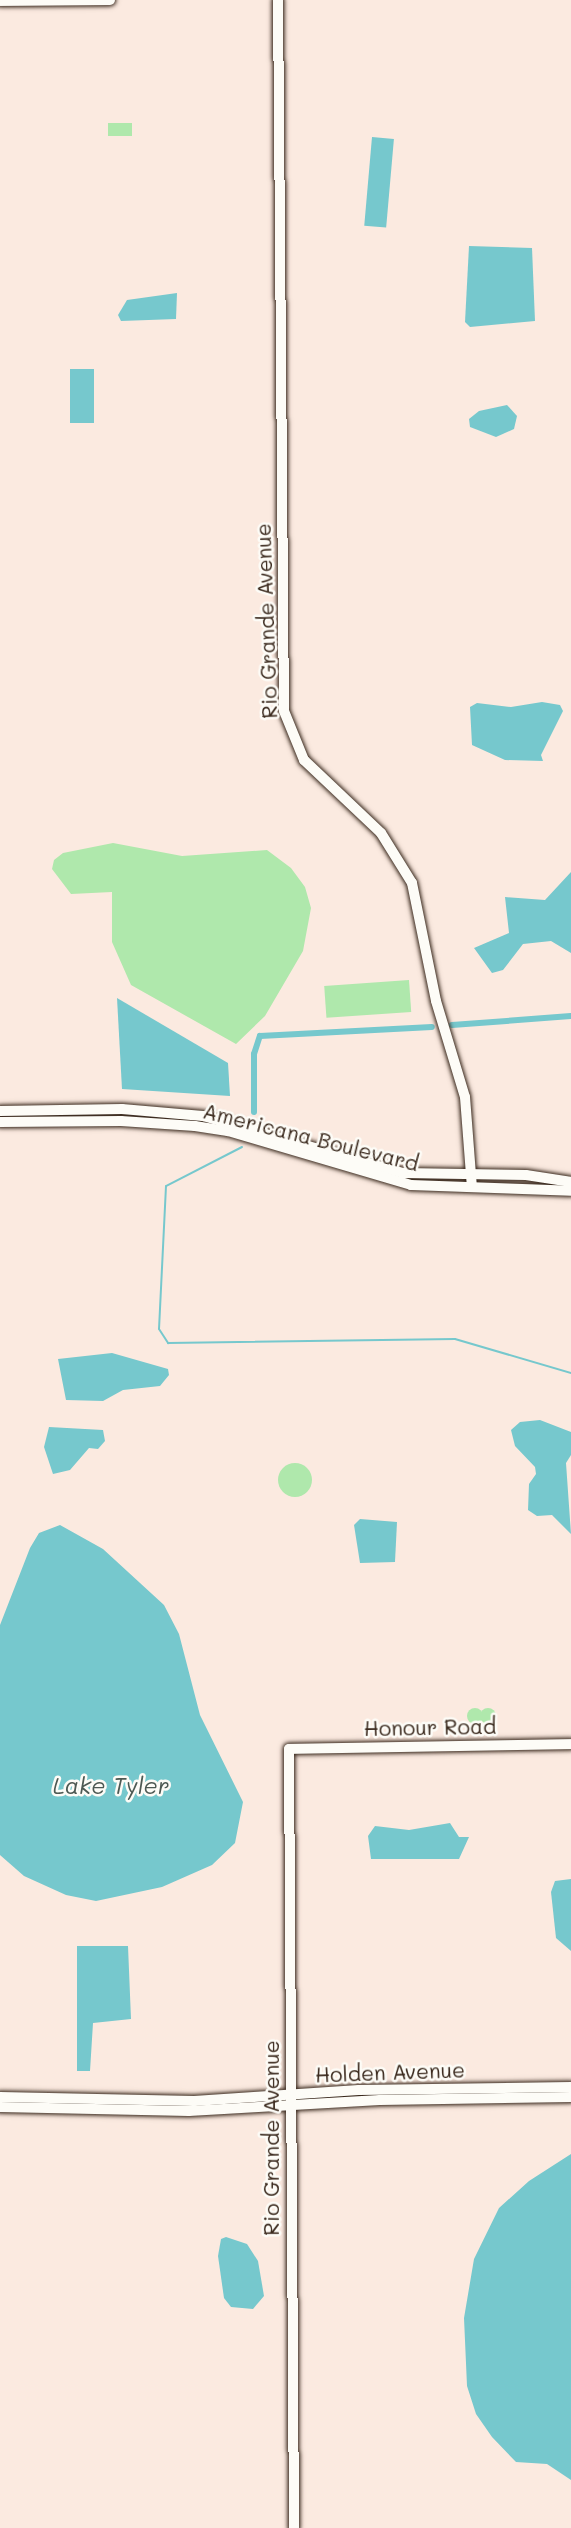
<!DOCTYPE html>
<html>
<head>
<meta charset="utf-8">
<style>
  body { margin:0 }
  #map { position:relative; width:571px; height:2528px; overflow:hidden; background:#fbeae0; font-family:Mali,sans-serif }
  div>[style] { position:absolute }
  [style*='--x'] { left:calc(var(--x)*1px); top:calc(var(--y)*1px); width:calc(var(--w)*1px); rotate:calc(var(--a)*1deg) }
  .green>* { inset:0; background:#afe8ac; transform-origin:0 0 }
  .round { border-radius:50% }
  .water>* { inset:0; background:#76c8cd; transform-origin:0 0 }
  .stream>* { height:2px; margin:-1px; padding:0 1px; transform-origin:1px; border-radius:1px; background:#76c8cd }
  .canal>* { height:6px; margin:-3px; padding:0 3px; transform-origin:3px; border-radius:3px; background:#76c8cd }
  .roads { filter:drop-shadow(0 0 2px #3b2a1e) drop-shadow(0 0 2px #3b2a1e) }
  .secondary>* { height:10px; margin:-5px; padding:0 5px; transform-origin:5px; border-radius:5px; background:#fdfcf7 }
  span { translate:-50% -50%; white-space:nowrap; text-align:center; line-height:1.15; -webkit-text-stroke:5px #fdfcf7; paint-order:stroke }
  .street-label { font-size:21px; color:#3b2a1e }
  .water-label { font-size:23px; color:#4d5953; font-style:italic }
</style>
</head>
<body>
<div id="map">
  <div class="green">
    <i style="left:108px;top:123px;width:24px;height:13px"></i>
    <i style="clip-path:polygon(113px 843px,182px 856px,267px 850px,291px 868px,305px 887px,311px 908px,303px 951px,265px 1016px,236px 1044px,131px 985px,112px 942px,112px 892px,71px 894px,52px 869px,54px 860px,63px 853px)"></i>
    <i style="left:409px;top:980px;width:32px;height:85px;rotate:86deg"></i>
    <i class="round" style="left:278px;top:1463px;width:34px;height:34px"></i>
    <i class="round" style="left:480px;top:1708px;width:16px;height:16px"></i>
    <i class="round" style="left:467px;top:1708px;width:16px;height:16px"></i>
  </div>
  <div class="water">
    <i style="left:372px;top:137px;width:22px;height:89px;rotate:5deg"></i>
    <i style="clip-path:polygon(469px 246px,532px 248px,535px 321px,470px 327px,465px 322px)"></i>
    <i style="clip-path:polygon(177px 293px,176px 319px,121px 321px,118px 315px,127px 300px)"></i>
    <i style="left:70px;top:369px;width:24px;height:54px"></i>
    <i style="clip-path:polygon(507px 405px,517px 416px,514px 429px,496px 437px,470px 427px,469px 419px,479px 411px)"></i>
    <i style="clip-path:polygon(542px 702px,560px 705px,563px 711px,541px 755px,543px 761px,505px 760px,472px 745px,470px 707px,477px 703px,511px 707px)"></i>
    <i style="clip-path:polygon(571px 872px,571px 953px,551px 941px,523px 944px,503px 970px,492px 973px,474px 948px,509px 933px,505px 897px,545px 900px)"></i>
    <i style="clip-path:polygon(117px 998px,228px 1063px,230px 1096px,122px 1089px)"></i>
    <i style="clip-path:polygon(112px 1353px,168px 1369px,169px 1375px,160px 1386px,123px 1390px,103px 1401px,66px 1400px,58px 1359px)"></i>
    <i style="clip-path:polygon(540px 1420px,571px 1432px,571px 1455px,566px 1463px,571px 1534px,552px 1515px,537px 1516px,528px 1510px,529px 1484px,536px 1474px,535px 1467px,515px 1446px,511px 1430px,520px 1422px)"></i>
    <i style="clip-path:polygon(49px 1427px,103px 1430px,105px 1441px,98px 1449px,89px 1448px,70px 1470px,53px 1474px,44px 1447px)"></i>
    <i style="clip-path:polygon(360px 1519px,397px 1522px,395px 1562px,360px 1563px,354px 1525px)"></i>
    <i style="clip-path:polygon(60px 1525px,103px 1549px,164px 1605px,179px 1634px,200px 1715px,243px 1802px,235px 1843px,212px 1865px,162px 1887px,96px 1901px,66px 1895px,24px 1876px,0 1855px,0 1625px,30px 1548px,39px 1533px)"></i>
    <i style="clip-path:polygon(450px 1823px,459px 1837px,469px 1837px,459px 1859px,371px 1859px,368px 1836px,375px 1826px,409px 1830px)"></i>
    <i style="clip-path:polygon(571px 1879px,571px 1951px,556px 1938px,551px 1892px,555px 1881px)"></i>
    <i style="clip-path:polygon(77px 1946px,128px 1946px,131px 2019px,93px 2023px,90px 2071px,77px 2071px)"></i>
    <i style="clip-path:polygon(571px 2154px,571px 2480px,547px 2464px,516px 2462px,492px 2437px,476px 2414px,467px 2386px,464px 2318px,474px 2259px,499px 2208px,529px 2181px)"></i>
    <i style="clip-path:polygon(226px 2237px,247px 2244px,258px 2261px,264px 2296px,253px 2309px,231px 2307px,224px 2298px,218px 2256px,221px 2239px)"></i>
  </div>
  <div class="stream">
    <i style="--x:242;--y:1147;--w:85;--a:152.8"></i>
    <i style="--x:166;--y:1186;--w:143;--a:92.8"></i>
    <i style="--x:159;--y:1329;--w:17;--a:57"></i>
    <i style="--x:168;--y:1343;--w:287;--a:-0.8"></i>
    <i style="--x:455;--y:1339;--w:121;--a:16.3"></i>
  </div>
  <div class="canal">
    <i style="--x:452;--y:1025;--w:119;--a:-4.3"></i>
    <i style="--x:254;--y:1112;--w:58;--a:-90"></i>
    <i style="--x:254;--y:1054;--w:19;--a:-72"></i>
    <i style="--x:260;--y:1036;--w:172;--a:-3"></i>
  </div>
  <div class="roads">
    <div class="secondary">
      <i style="--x:278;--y:0;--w:711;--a:89.52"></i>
      <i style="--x:284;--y:711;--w:53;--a:67.8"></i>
      <i style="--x:304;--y:760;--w:106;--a:43.5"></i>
      <i style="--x:381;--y:833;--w:59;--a:58.2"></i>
      <i style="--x:412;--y:883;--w:120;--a:78.5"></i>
      <i style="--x:436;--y:1001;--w:100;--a:73.2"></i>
      <i style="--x:465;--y:1097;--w:90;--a:85.6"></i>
      <i style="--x:0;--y:1;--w:110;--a:-0.5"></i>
      <i style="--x:0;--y:1111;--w:122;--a:-0.9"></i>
      <i style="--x:122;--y:1109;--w:81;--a:4.9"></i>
      <i style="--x:203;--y:1116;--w:208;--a:15.9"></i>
      <i style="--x:403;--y:1173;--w:123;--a:0.9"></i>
      <i style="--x:526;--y:1175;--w:46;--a:8.8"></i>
      <i style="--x:0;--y:1122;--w:121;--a:-0.5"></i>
      <i style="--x:121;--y:1121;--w:74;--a:3.9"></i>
      <i style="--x:195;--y:1126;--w:33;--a:9"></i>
      <i style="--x:228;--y:1131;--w:191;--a:16.4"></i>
      <i style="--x:411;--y:1185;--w:160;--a:2.1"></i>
      <i style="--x:0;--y:2097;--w:194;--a:1.2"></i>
      <i style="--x:194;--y:2101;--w:165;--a:-3.8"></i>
      <i style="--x:359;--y:2090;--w:212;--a:-0.8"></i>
      <i style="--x:0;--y:2107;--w:189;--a:1.2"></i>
      <i style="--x:189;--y:2111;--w:191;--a:-3.3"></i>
      <i style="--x:380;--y:2100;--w:191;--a:-0.9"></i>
      <i style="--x:294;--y:2528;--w:779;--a:-90.37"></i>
      <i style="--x:289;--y:1749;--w:282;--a:-1"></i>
    </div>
  </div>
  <div class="street-label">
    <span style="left:266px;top:621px;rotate:-92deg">Rio Grande Avenue</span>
    <span style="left:311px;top:1137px;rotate:14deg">Americana Boulevard</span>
    <span style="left:430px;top:1727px;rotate:-1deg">Honour Road</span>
    <span style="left:390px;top:2072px;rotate:-2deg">Holden Avenue</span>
    <span style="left:271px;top:2138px;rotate:-90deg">Rio Grande Avenue</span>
  </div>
  <div class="water-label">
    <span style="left:111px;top:1785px">Lake Tyler</span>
  </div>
</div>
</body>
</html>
